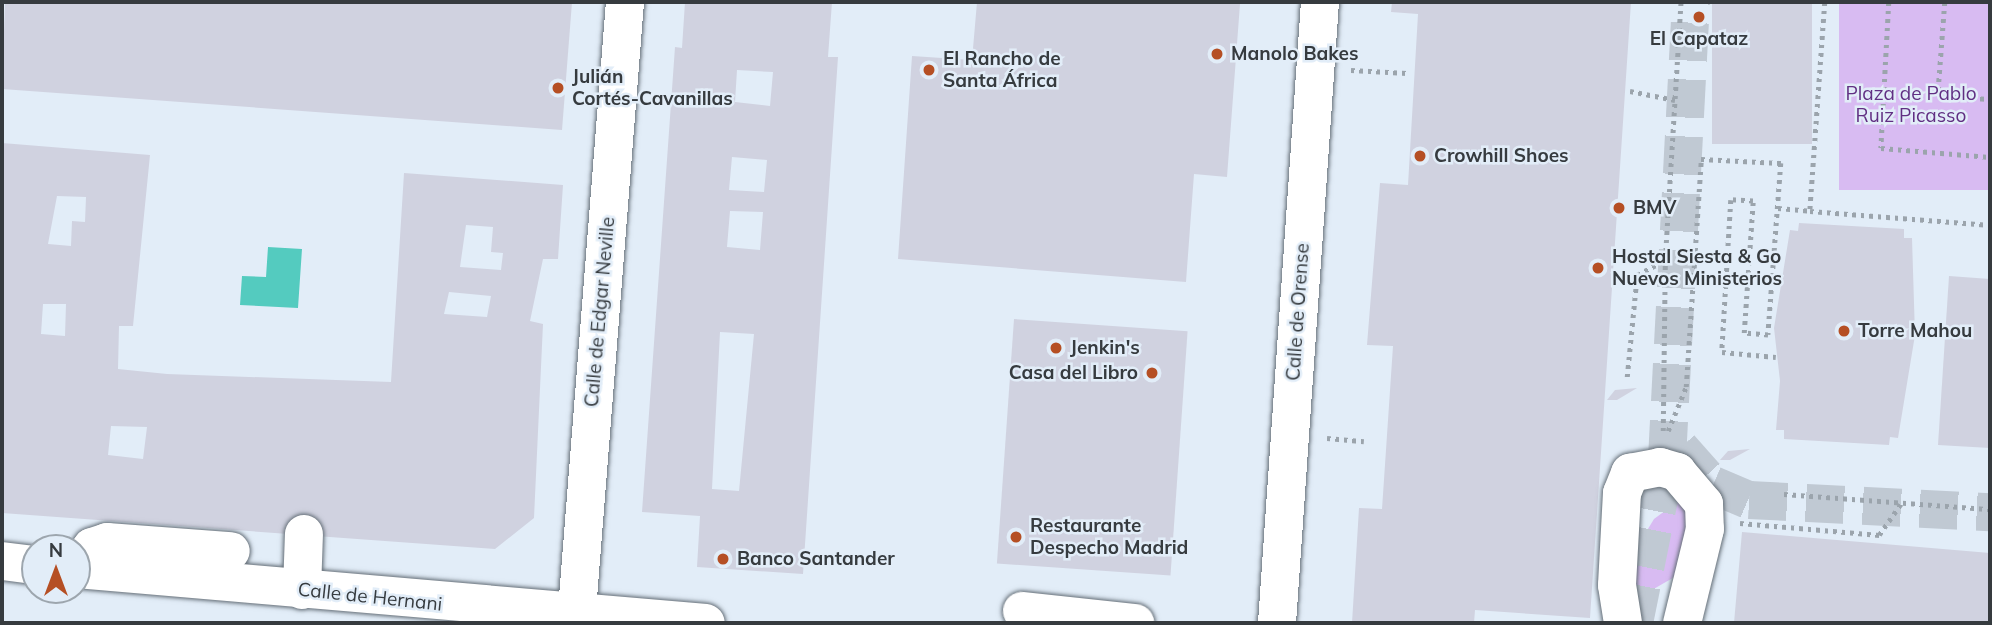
<!DOCTYPE html>
<html>
<head>
<meta charset="utf-8">
<style>
  body { margin:0 }
  #map { position:relative; width:1992px; height:625px; overflow:hidden; background:#e2edf8; font-family:Mulish,sans-serif }
  div>[style] { position:absolute }
  [style*='--x'] { left:calc(var(--x)*1px); top:calc(var(--y)*1px); width:calc(var(--w)*1px); rotate:calc(var(--a)*1deg) }
  .green>* { inset:0; background:#d8bbf2; transform-origin:0 0 }
  .water>* { inset:0; background:#54cbbf }
  .building>* { inset:0; background:#d0d2e0; transform-origin:0 0 }
  .minor-tunnel>* { height:38px; margin-top:-19px; transform-origin:0; background:repeating-linear-gradient(90deg,#c0c9d3 0 38px,transparent 0 57px) }
  .path>* { height:4.5px; margin-top:-2.25px; transform-origin:0; background:repeating-linear-gradient(90deg,#9ba4ac 0 3.5px,transparent 0 8.5px) }
  .roads { filter:drop-shadow(0 0 2px #656f78) drop-shadow(0 0 2px #656f78) }
  .minor>* { height:38px; margin:-19px; padding:0 19px; transform-origin:19px; border-radius:19px; background:#fff }
  .dots>* { width:19px; height:19px; translate:-50% -50%; box-sizing:border-box; border:4px solid #e2edf8; border-radius:50% }
  span { translate:-50% -50%; white-space:nowrap; text-align:center; line-height:1.15; -webkit-text-stroke:5px #e2edf8; paint-order:stroke }
  .poi-label { font-size:19px; color:#363b3f; font-weight:700 }
  .left { translate:0 -50%; text-align:left }
  .right { translate:-100% -50%; text-align:right }
  .park-label { font-size:19px; color:#612f83 }
  .street-label { font-size:19px; color:#363b3f }
  .frame { position:absolute; inset:0; border:4px solid #363b3f; pointer-events:none }
  .north { position:absolute; left:21px; top:534px; width:70px; height:70px; box-sizing:border-box; background:#e2edf8; border:2px solid #9da6ae; border-radius:50%; rotate:0deg; font-size:19px; font-weight:700; line-height:28px; text-align:center; color:#363b3f }
  .north::after { content:''; display:block; margin:auto; width:24px; height:32px; background:#b54f24; clip-path:polygon(50% 0,100% 100%,50% 72%,0 100%) }
</style>
</head>
<body>
<div id="map">
  <div class="green">
    <i style="left:1839px;top:2px;width:151px;height:188px"></i>
    <i style="clip-path:polygon(1681px 499px,1693px 505px,1678px 575px,1631px 602px,1640px 542px,1654px 519px)"></i>
  </div>
  <div class="water">
    <i style="clip-path:polygon(268px 247px,302px 249px,298px 308px,240px 305px,242px 276px,266px 277px)"></i>
  </div>
  <div class="building">
    <i style="clip-path:polygon(5px 2px,572px 2px,562px 130px,2px 89px)"></i>
    <i style="clip-path:polygon(evenodd,685px 2px,832px 2px,828px 57px,838px 57px,803px 574px,697px 567px,700px 516px,642px 512px,675px 47px,682px 48px,685px 2px,737px 70px,773px 72px,770px 106px,735px 102px,737px 70px,685px 2px,732px 157px,767px 160px,764px 192px,729px 190px,732px 157px,685px 2px,730px 211px,763px 212px,760px 250px,727px 247px,730px 211px,685px 2px,720px 332px,754px 334px,739px 491px,712px 489px,720px 332px)"></i>
    <i style="clip-path:polygon(977px 2px,1240px 4px,1227px 177px,1194px 174px,1186px 282px,898px 259px,912px 56px,972px 60px)"></i>
    <i style="clip-path:polygon(1392px 2px,1631px 2px,1590px 618px,1475px 610px,1474px 623px,1352px 623px,1359px 508px,1382px 509px,1393px 346px,1367px 345px,1380px 183px,1408px 185px,1418px 14px,1391px 12px)"></i>
    <i style="left:1712px;top:2px;width:100px;height:142px"></i>
    <i style="clip-path:polygon(evenodd,2px 143px,150px 155px,133px 326px,119px 326px,118px 369px,167px 374px,391px 382px,404px 173px,563px 185px,558px 259px,543px 259px,530px 321px,543px 324px,534px 518px,495px 549px,2px 513px,2px 143px,57px 196px,86px 197px,85px 222px,72px 221px,71px 246px,48px 244px,57px 196px,2px 143px,466px 225px,493px 227px,491px 252px,503px 253px,501px 270px,460px 267px,466px 225px,2px 143px,449px 292px,491px 296px,487px 317px,444px 314px,449px 292px,2px 143px,43px 304px,66px 304px,65px 336px,41px 334px,43px 304px,2px 143px,111px 426px,147px 427px,143px 459px,108px 455px,111px 426px)"></i>
    <i style="clip-path:polygon(1799px 223px,1904px 229px,1904px 238px,1912px 238px,1915px 335px,1898px 438px,1890px 437px,1889px 445px,1784px 439px,1784px 430px,1776px 430px,1780px 381px,1774px 328px,1790px 230px,1798px 231px)"></i>
    <i style="clip-path:polygon(1949px 276px,1990px 279px,1990px 448px,1938px 445px)"></i>
    <i style="left:1014px;top:319px;width:174px;height:245px;rotate:4deg"></i>
    <i style="clip-path:polygon(1637px 388px,1617px 400px,1607px 400px,1615px 390px)"></i>
    <i style="clip-path:polygon(1750px 449px,1730px 460px,1720px 460px,1728px 451px)"></i>
    <i style="clip-path:polygon(1742px 532px,1990px 553px,1990px 623px,1734px 623px)"></i>
  </div>
  <div class="minor-tunnel">
    <i style="--x:1680;--y:448;--w:50;--a:48.3"></i>
    <i style="--x:1713;--y:485;--w:39;--a:23"></i>
    <i style="--x:1749;--y:500;--w:241;--a:2.9"></i>
    <i style="--x:1634;--y:623;--w:167;--a:-78.6"></i>
    <i style="--x:1667;--y:459;--w:458;--a:-87"></i>
  </div>
  <div class="path">
    <i style="--x:1825;--y:2;--w:210;--a:94.1"></i>
    <i style="--x:1810;--y:211;--w:181;--a:4.4"></i>
    <i style="--x:1889;--y:2;--w:146;--a:93.1"></i>
    <i style="--x:1881;--y:148;--w:109;--a:4.7"></i>
    <i style="--x:1945;--y:2;--w:94;--a:94.3"></i>
    <i style="--x:1938;--y:96;--w:52;--a:3.3"></i>
    <i style="--x:1351;--y:70;--w:56;--a:3.1"></i>
    <i style="--x:1630;--y:91;--w:46;--a:11.3"></i>
    <i style="--x:1778;--y:208;--w:32;--a:5"></i>
    <i style="--x:1627;--y:377;--w:102;--a:-84.4"></i>
    <i style="--x:1637;--y:275;--w:32;--a:-28"></i>
    <i style="--x:1665;--y:260;--w:258;--a:-86.5"></i>
    <i style="--x:1663;--y:431;--w:171;--a:-89.3"></i>
    <i style="--x:1668;--y:431;--w:48;--a:-67.8"></i>
    <i style="--x:1686;--y:387;--w:228;--a:-86.2"></i>
    <i style="--x:1701;--y:159;--w:80;--a:2.9"></i>
    <i style="--x:1781;--y:163;--w:172;--a:94.3"></i>
    <i style="--x:1768;--y:335;--w:24;--a:-175"></i>
    <i style="--x:1744;--y:333;--w:132;--a:-86.1"></i>
    <i style="--x:1753;--y:201;--w:22;--a:-177"></i>
    <i style="--x:1731;--y:200;--w:152;--a:93.4"></i>
    <i style="--x:1722;--y:352;--w:54;--a:5.3"></i>
    <i style="--x:1327;--y:438;--w:37;--a:5"></i>
    <i style="--x:1784;--y:494;--w:207;--a:4.2"></i>
    <i style="--x:1740;--y:523;--w:140;--a:4.9"></i>
    <i style="--x:1879;--y:535;--w:38;--a:-55"></i>
  </div>
  <div class="roads">
    <div class="minor">
      <i style="--x:2;--y:561;--w:33;--a:7"></i>
      <i style="--x:77;--y:566;--w:24;--a:-52"></i>
      <i style="--x:92;--y:547;--w:16;--a:-18"></i>
      <i style="--x:107;--y:542;--w:124;--a:4.2"></i>
      <i style="--x:77;--y:569;--w:631;--a:4.91"></i>
      <i style="--x:302;--y:590;--w:56;--a:-88"></i>
      <i style="--x:1022;--y:611;--w:114;--a:6.1"></i>
      <i style="--x:576;--y:623;--w:623;--a:-85.49"></i>
      <i style="--x:1277;--y:623;--w:622;--a:-86.04"></i>
      <i style="--x:1623;--y:623;--w:38;--a:-99"></i>
      <i style="--x:1617;--y:585;--w:92;--a:-86.9"></i>
      <i style="--x:1622;--y:493;--w:22;--a:-68"></i>
      <i style="--x:1630;--y:473;--w:31;--a:-11"></i>
      <i style="--x:1660;--y:467;--w:18;--a:16"></i>
      <i style="--x:1677;--y:472;--w:42;--a:49.8"></i>
      <i style="--x:1704;--y:504;--w:25;--a:88"></i>
      <i style="--x:1705;--y:529;--w:97;--a:103.7"></i>
    </div>
  </div>
  <div class="dots">
    <i style="left:1699px;top:17px;background:#b54f24"></i>
    <i style="left:1217px;top:54px;background:#b54f24"></i>
    <i style="left:929px;top:70px;background:#b54f24"></i>
    <i style="left:558px;top:88px;background:#b54f24"></i>
    <i style="left:1420px;top:156px;background:#b54f24"></i>
    <i style="left:1619px;top:208px;background:#b54f24"></i>
    <i style="left:1598px;top:268px;background:#b54f24"></i>
    <i style="left:1844px;top:331px;background:#b54f24"></i>
    <i style="left:1056px;top:348px;background:#b54f24"></i>
    <i style="left:1152px;top:373px;background:#b54f24"></i>
    <i style="left:1016px;top:537px;background:#b54f24"></i>
    <i style="left:723px;top:559px;background:#b54f24"></i>
  </div>
  <div class="poi-label">
    <span style="left:1699px;top:39px">El Capataz</span>
    <span class="left" style="left:1231px;top:54px">Manolo Bakes</span>
    <span class="left" style="left:943px;top:70px">El Rancho de<br>Santa África</span>
    <span class="left" style="left:572px;top:88px">Julián<br>Cortés-Cavanillas</span>
    <span class="left" style="left:1434px;top:156px">Crowhill Shoes</span>
    <span class="left" style="left:1633px;top:208px">BMV</span>
    <span class="left" style="left:1612px;top:268px">Hostal Siesta &amp; Go<br>Nuevos Ministerios</span>
    <span class="left" style="left:1858px;top:331px">Torre Mahou</span>
    <span class="left" style="left:1070px;top:348px">Jenkin's</span>
    <span class="right" style="left:1138px;top:373px">Casa del Libro</span>
    <span class="left" style="left:1030px;top:537px">Restaurante<br>Despecho Madrid</span>
    <span class="left" style="left:737px;top:559px">Banco Santander</span>
  </div>
  <div class="park-label">
    <span style="left:1911px;top:105px">Plaza de Pablo<br>Ruiz Picasso</span>
  </div>
  <div class="street-label">
    <span style="left:600px;top:312px;rotate:-85deg">Calle de Edgar Neville</span>
    <span style="left:1298px;top:312px;rotate:-86deg">Calle de Orense</span>
    <span style="left:370px;top:597px;rotate:6deg">Calle de Hernani</span>
  </div>
  <div class="frame"></div>
  <div class="north">N</div>
</div>
</body>
</html>
